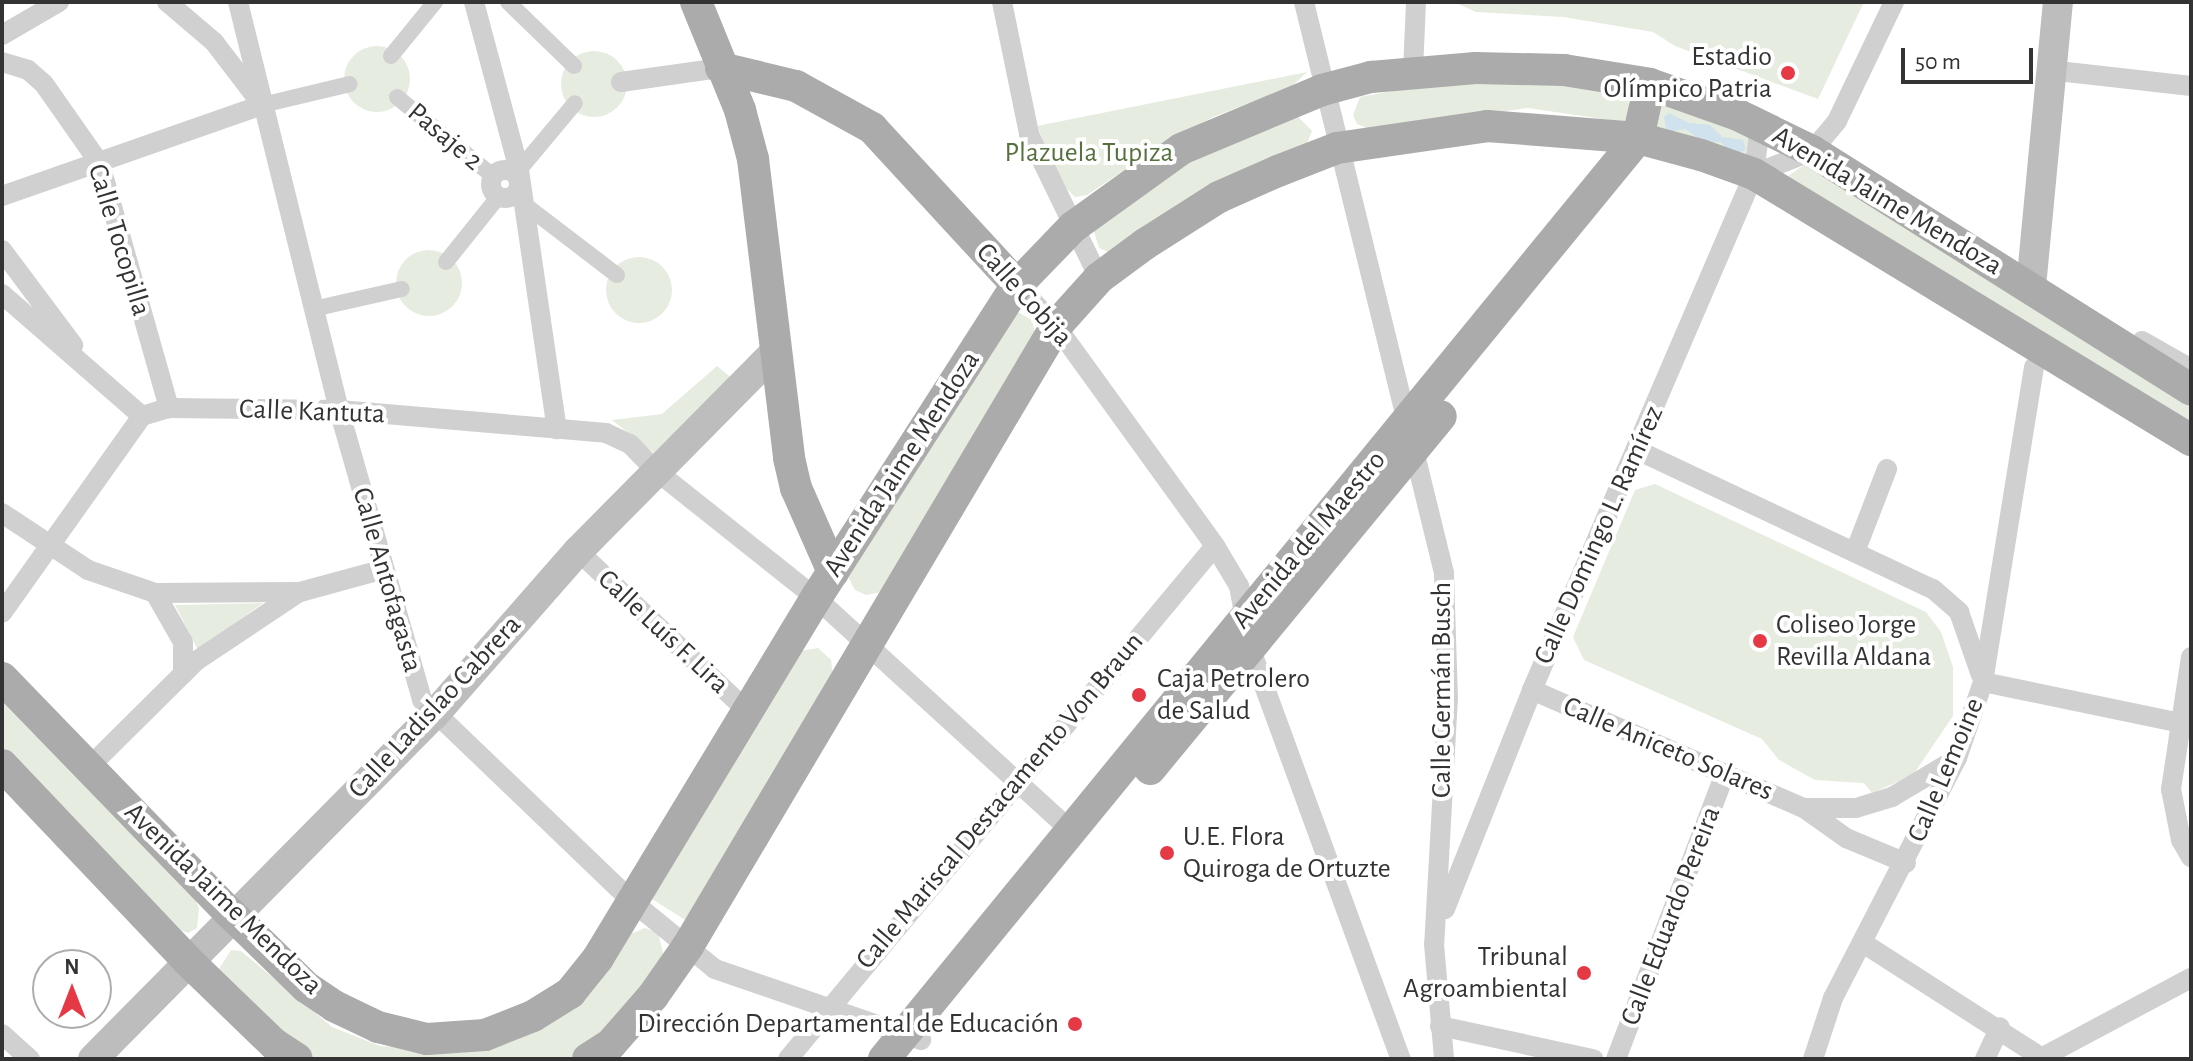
<!DOCTYPE html>
<html>
<head>
<meta charset="utf-8">
<style>
  body { margin:0 }
  #map { position:relative; width:2193px; height:1061px; overflow:hidden; background:#fff; font-family:"Alegreya Sans",sans-serif }
  div>[style] { position:absolute }
  [style*='--x'] { left:calc(var(--x)*1px); top:calc(var(--y)*1px); width:calc(var(--w)*1px); rotate:calc(var(--a)*1deg) }
  .green>* { inset:0; background:#e6ecdf }
  .round { border-radius:50% }
  .water>* { inset:0; background:#cfe2ee }
  .pedestrian>* { height:16px; margin:-8px; padding:0 8px; transform-origin:8px; border-radius:8px; background:#d0d0d0 }
  .minor>* { height:20px; margin:-10px; padding:0 10px; transform-origin:10px; border-radius:10px; background:#d0d0d0 }
  .minor>.ring { margin:-10px; padding:0; box-sizing:content-box; background:none; border:20px solid #d0d0d0; border-radius:50% }
  .secondary>* { height:30px; margin:-15px; padding:0 15px; transform-origin:15px; border-radius:15px; background:#bdbdbd }
  .primary>* { height:32px; margin:-16px; padding:0 16px; transform-origin:16px; border-radius:16px; background:#ababab }
  .dots>* { width:22px; height:22px; translate:-50% -50%; box-sizing:border-box; border:4px solid #fff; border-radius:50% }
  span { translate:-50% -50%; white-space:nowrap; text-align:center; line-height:1.15; -webkit-text-stroke:8px #fff; paint-order:stroke }
  .poi-label { font-size:28px; color:#333 }
  .right { translate:-100% -50%; text-align:right }
  .left { translate:0 -50%; text-align:left }
  .street-label { font-size:28px; color:#333 }
  .park-label { font-size:28px; color:#56703f }
  .frame { position:absolute; inset:0; border:4px solid #333; pointer-events:none }
  .north { position:absolute; left:32px; top:949px; width:80px; height:80px; box-sizing:border-box; background:#fff; border:2px solid #adadad; border-radius:50%; rotate:0deg; font-size:22px; font-weight:700; line-height:32px; text-align:center; color:#333 }
  .north::after { content:''; display:block; margin:auto; width:28px; height:36px; background:#e63946; clip-path:polygon(50% 0,100% 100%,50% 72%,0 100%) }
  .scale { position:absolute; left:1901px; top:48px; width:132px; height:36px; box-sizing:border-box; border:4px solid #333; border-top:0; padding-left:10px; font-size:24px; line-height:28px; white-space:nowrap; color:#333; -webkit-text-stroke:6px #fff; paint-order:stroke }
</style>
</head>
<body>
<div id="map">
  <div class="green">
    <i style="clip-path:polygon(1454px 2px,1864px 2px,1818px 99px,1675px 46px,1653px 32px,1563px 17px,1476px 12px)"></i>
    <i class="round" style="left:344px;top:46px;width:66px;height:66px"></i>
    <i class="round" style="left:561px;top:51px;width:66px;height:66px"></i>
    <i style="clip-path:polygon(1307px 72px,1291px 87px,1213px 117px,1163px 144px,1087px 195px,1075px 197px,1064px 186px,1037px 126px)"></i>
    <i style="clip-path:polygon(1498px 78px,1627px 92px,1631px 117px,1624px 122px,1528px 108px,1372px 130px,1357px 124px,1353px 115px,1360px 97px,1439px 82px)"></i>
    <i style="clip-path:polygon(1659px 104px,1746px 133px,1752px 140px,1752px 157px,1654px 126px)"></i>
    <i style="clip-path:polygon(1296px 115px,1312px 131px,1305px 149px,1114px 254px,1099px 248px,1094px 231px,1174px 169px)"></i>
    <i style="clip-path:polygon(1807px 163px,2191px 379px,2191px 453px,1788px 176px)"></i>
    <i class="round" style="left:396px;top:250px;width:66px;height:66px"></i>
    <i class="round" style="left:606px;top:257px;width:66px;height:66px"></i>
    <i style="clip-path:polygon(1018px 312px,1032px 320px,1036px 338px,881px 592px,866px 595px,855px 590px,847px 575px)"></i>
    <i style="clip-path:polygon(717px 366px,733px 379px,654px 453px,612px 420px,662px 414px)"></i>
    <i style="clip-path:polygon(1655px 484px,1926px 612px,1941px 632px,1953px 667px,1953px 716px,1913px 775px,1872px 793px,1864px 783px,1815px 780px,1779px 760px,1762px 739px,1584px 660px,1573px 637px,1635px 490px)"></i>
    <i style="clip-path:polygon(263px 603px,198px 650px,175px 605px)"></i>
    <i style="clip-path:polygon(818px 648px,831px 660px,834px 684px,687px 921px,652px 899px,652px 894px,800px 651px)"></i>
    <i style="clip-path:polygon(2px 693px,194px 896px,199px 908px,197px 928px,188px 933px,181px 930px,2px 747px)"></i>
    <i style="clip-path:polygon(645px 928px,658px 933px,664px 956px,613px 1025px,568px 1059px,317px 1059px,299px 1051px,219px 969px,231px 950px,241px 951px,332px 1027px,380px 1046px,446px 1051px,504px 1043px,628px 935px)"></i>
  </div>
  <div class="water">
    <i style="clip-path:polygon(1669px 113px,1689px 123px,1710px 125px,1722px 137px,1743px 140px,1746px 150px,1732px 155px,1721px 142px,1704px 142px,1685px 129px,1667px 132px,1664px 117px)"></i>
  </div>
  <div class="pedestrian">
    <i style="--x:508;--y:2;--w:92;--a:44.1"></i>
    <i style="--x:391;--y:56;--w:70;--a:-50.8"></i>
    <i style="--x:397;--y:97;--w:124;--a:39.5"></i>
    <i style="--x:262;--y:105;--w:90;--a:-13.4"></i>
    <i style="--x:519;--y:170;--w:87;--a:-50.1"></i>
    <i style="--x:524;--y:204;--w:117;--a:37.4"></i>
    <i style="--x:446;--y:262;--w:83;--a:-51.3"></i>
    <i style="--x:313;--y:309;--w:91;--a:-12.7"></i>
  </div>
  <div class="minor">
    <i style="--x:167;--y:2;--w:62;--a:40.4"></i>
    <i style="--x:214;--y:42;--w:71;--a:52.5"></i>
    <i style="--x:238;--y:2;--w:420;--a:76.1"></i>
    <i style="--x:339;--y:410;--w:302;--a:74"></i>
    <i style="--x:422;--y:700;--w:294;--a:43.8"></i>
    <i style="--x:634;--y:903;--w:104;--a:39.2"></i>
    <i style="--x:715;--y:969;--w:218;--a:19"></i>
    <i style="--x:474;--y:2;--w:174;--a:75"></i>
    <i style="--x:519;--y:170;--w:262;--a:81.7"></i>
    <i style="--x:1002;--y:2;--w:135;--a:78.4"></i>
    <i style="--x:1029;--y:134;--w:160;--a:64.1"></i>
    <i style="--x:1304;--y:2;--w:588;--a:76.22"></i>
    <i style="--x:1444;--y:573;--w:124;--a:88.2"></i>
    <i style="--x:1448;--y:697;--w:247;--a:93.2"></i>
    <i style="--x:1434;--y:944;--w:115;--a:85"></i>
    <i style="--x:2;--y:35;--w:66;--a:-30.1"></i>
    <i style="--x:2;--y:62;--w:27;--a:17"></i>
    <i style="--x:28;--y:70;--w:21;--a:41"></i>
    <i style="--x:44;--y:84;--w:98;--a:55"></i>
    <i style="--x:100;--y:164;--w:254;--a:74.2"></i>
    <i style="--x:2049;--y:70;--w:143;--a:6.4"></i>
    <i style="--x:1413;--y:71;--w:69;--a:-87.5"></i>
    <i style="--x:621;--y:82;--w:101;--a:-8"></i>
    <i class="ring" style="left:491px;top:170px;width:8px;height:8px"></i>
    <i style="--x:1754;--y:174;--w:62;--a:-21.6"></i>
    <i style="--x:1812;--y:151;--w:39;--a:-50"></i>
    <i style="--x:1837;--y:121;--w:132;--a:-64.4"></i>
    <i style="--x:2;--y:196;--w:275;--a:-19.3"></i>
    <i style="--x:2;--y:250;--w:119;--a:53.2"></i>
    <i style="--x:1017;--y:285;--w:57;--a:46.4"></i>
    <i style="--x:1056;--y:326;--w:271;--a:54.1"></i>
    <i style="--x:1215;--y:546;--w:47;--a:59"></i>
    <i style="--x:1239;--y:586;--w:65;--a:79.4"></i>
    <i style="--x:1251;--y:650;--w:436;--a:69.9"></i>
    <i style="--x:2;--y:294;--w:186;--a:41.1"></i>
    <i style="--x:2142;--y:341;--w:56;--a:29.7"></i>
    <i style="--x:142;--y:416;--w:28;--a:-17"></i>
    <i style="--x:169;--y:408;--w:170;--a:0.7"></i>
    <i style="--x:339;--y:410;--w:268;--a:4.9"></i>
    <i style="--x:606;--y:433;--w:26;--a:25"></i>
    <i style="--x:630;--y:444;--w:36;--a:46"></i>
    <i style="--x:655;--y:470;--w:206;--a:38.5"></i>
    <i style="--x:816;--y:598;--w:348;--a:42.4"></i>
    <i style="--x:1637;--y:450;--w:327;--a:25.2"></i>
    <i style="--x:1933;--y:589;--w:35;--a:41"></i>
    <i style="--x:1959;--y:612;--w:67;--a:70.8"></i>
    <i style="--x:2;--y:513;--w:103;--a:33.5"></i>
    <i style="--x:88;--y:570;--w:71;--a:18.9"></i>
    <i style="--x:155;--y:593;--w:145;--a:-0.4"></i>
    <i style="--x:300;--y:592;--w:87;--a:-15.3"></i>
    <i style="--x:578;--y:551;--w:234;--a:43.4"></i>
    <i style="--x:1855;--y:552;--w:89;--a:-68.9"></i>
    <i style="--x:155;--y:593;--w:56;--a:60.3"></i>
    <i style="--x:183;--y:642;--w:32;--a:90"></i>
    <i style="--x:2;--y:613;--w:242;--a:-54.6"></i>
    <i style="--x:2191;--y:657;--w:134;--a:98.6"></i>
    <i style="--x:2171;--y:789;--w:52;--a:78.9"></i>
    <i style="--x:2181;--y:840;--w:20;--a:60"></i>
    <i style="--x:1983;--y:682;--w:212;--a:11.7"></i>
    <i style="--x:1532;--y:690;--w:296;--a:23.5"></i>
    <i style="--x:1804;--y:808;--w:52;--a:35.5"></i>
    <i style="--x:1846;--y:838;--w:65;--a:22.6"></i>
    <i style="--x:90;--y:766;--w:149;--a:-44.7"></i>
    <i style="--x:196;--y:661;--w:123;--a:-33.7"></i>
    <i style="--x:1804;--y:808;--w:52;--a:0"></i>
    <i style="--x:1856;--y:808;--w:38;--a:-17"></i>
    <i style="--x:1892;--y:797;--w:74;--a:-30.7"></i>
    <i style="--x:1445;--y:909;--w:236;--a:-68.3"></i>
    <i style="--x:1532;--y:690;--w:562;--a:-66.72"></i>
    <i style="--x:1754;--y:174;--w:48;--a:-82.9"></i>
    <i style="--x:1863;--y:943;--w:215;--a:32.7"></i>
    <i style="--x:1440;--y:1026;--w:157;--a:12.2"></i>
    <i style="--x:2;--y:1034;--w:38;--a:42"></i>
    <i style="--x:2041;--y:1058;--w:170;--a:-28.1"></i>
    <i style="--x:788;--y:1059;--w:667;--a:-50.23"></i>
    <i style="--x:1616;--y:1059;--w:306;--a:-69.1"></i>
    <i style="--x:1813;--y:1059;--w:64;--a:-71.8"></i>
    <i style="--x:1833;--y:998;--w:270;--a:-62.7"></i>
    <i style="--x:1957;--y:758;--w:80;--a:-71.1"></i>
    <i style="--x:1983;--y:682;--w:319;--a:-80.8"></i>
    <i style="--x:1985;--y:1059;--w:35;--a:-65"></i>
  </div>
  <div class="secondary">
    <i style="--x:2031;--y:287;--w:286;--a:-84.6"></i>
    <i style="--x:93;--y:1059;--w:483;--a:-45.3"></i>
    <i style="--x:433;--y:716;--w:220;--a:-48.7"></i>
    <i style="--x:578;--y:551;--w:279;--a:-45.3"></i>
  </div>
  <div class="primary">
    <i style="--x:696;--y:2;--w:117;--a:67.8"></i>
    <i style="--x:740;--y:110;--w:51;--a:75.1"></i>
    <i style="--x:753;--y:159;--w:301;--a:83.1"></i>
    <i style="--x:789;--y:458;--w:31;--a:77"></i>
    <i style="--x:796;--y:488;--w:92;--a:66.2"></i>
    <i style="--x:721;--y:68;--w:77;--a:13.5"></i>
    <i style="--x:796;--y:86;--w:87;--a:28.9"></i>
    <i style="--x:872;--y:128;--w:214;--a:47.3"></i>
    <i style="--x:2;--y:678;--w:329;--a:45.9"></i>
    <i style="--x:231;--y:914;--w:105;--a:44.2"></i>
    <i style="--x:306;--y:987;--w:34;--a:34"></i>
    <i style="--x:334;--y:1006;--w:49;--a:25.5"></i>
    <i style="--x:378;--y:1027;--w:50;--a:13.8"></i>
    <i style="--x:427;--y:1039;--w:58;--a:-3.9"></i>
    <i style="--x:485;--y:1035;--w:52;--a:-21.6"></i>
    <i style="--x:533;--y:1016;--w:44;--a:-31.9"></i>
    <i style="--x:570;--y:993;--w:45;--a:-51.3"></i>
    <i style="--x:598;--y:958;--w:421;--a:-58.8"></i>
    <i style="--x:816;--y:598;--w:372;--a:-57.3"></i>
    <i style="--x:1017;--y:285;--w:81;--a:-46"></i>
    <i style="--x:1073;--y:227;--w:133;--a:-35.8"></i>
    <i style="--x:1181;--y:149;--w:153;--a:-22.7"></i>
    <i style="--x:1322;--y:90;--w:51;--a:-14.9"></i>
    <i style="--x:1371;--y:77;--w:105;--a:-4.9"></i>
    <i style="--x:1476;--y:68;--w:88;--a:1.3"></i>
    <i style="--x:1564;--y:70;--w:87;--a:9.2"></i>
    <i style="--x:1650;--y:84;--w:93;--a:19.4"></i>
    <i style="--x:1738;--y:115;--w:82;--a:25.9"></i>
    <i style="--x:1812;--y:151;--w:448;--a:32.2"></i>
    <i style="--x:2;--y:765;--w:270;--a:46.5"></i>
    <i style="--x:188;--y:961;--w:120;--a:44"></i>
    <i style="--x:274;--y:1044;--w:27;--a:33"></i>
    <i style="--x:1150;--y:769;--w:457;--a:-50.5"></i>
    <i style="--x:588;--y:1059;--w:27;--a:-33"></i>
    <i style="--x:611;--y:1044;--w:64;--a:-48.8"></i>
    <i style="--x:653;--y:996;--w:61;--a:-55"></i>
    <i style="--x:688;--y:946;--w:721;--a:-59.31"></i>
    <i style="--x:1056;--y:326;--w:64;--a:-48.1"></i>
    <i style="--x:1099;--y:278;--w:57;--a:-36.5"></i>
    <i style="--x:1145;--y:244;--w:88;--a:-32.4"></i>
    <i style="--x:1219;--y:197;--w:64;--a:-23.8"></i>
    <i style="--x:1278;--y:171;--w:63;--a:-21.3"></i>
    <i style="--x:1337;--y:148;--w:152;--a:-8.3"></i>
    <i style="--x:1487;--y:126;--w:151;--a:4.5"></i>
    <i style="--x:1638;--y:138;--w:65;--a:15.1"></i>
    <i style="--x:1701;--y:155;--w:56;--a:19.7"></i>
    <i style="--x:1754;--y:174;--w:512;--a:31.33"></i>
    <i style="--x:884;--y:1059;--w:1190;--a:-50.69"></i>
    <i style="--x:1638;--y:138;--w:55;--a:-77.5"></i>
  </div>
  <div class="dots">
    <i style="left:1788px;top:73px;background:#e63946"></i>
    <i style="left:1760px;top:641px;background:#e63946"></i>
    <i style="left:1139px;top:695px;background:#e63946"></i>
    <i style="left:1167px;top:853px;background:#e63946"></i>
    <i style="left:1584px;top:973px;background:#e63946"></i>
    <i style="left:1075px;top:1024px;background:#e63946"></i>
  </div>
  <div class="poi-label">
    <span class="right" style="left:1772px;top:73px">Estadio<br>Olímpico Patria</span>
    <span class="left" style="left:1776px;top:641px">Coliseo Jorge<br>Revilla Aldana</span>
    <span class="left" style="left:1157px;top:695px">Caja Petrolero<br>de Salud</span>
    <span class="left" style="left:1183px;top:853px">U.E. Flora<br>Quiroga de Ortuzte</span>
    <span class="right" style="left:1568px;top:973px">Tribunal<br>Agroambiental</span>
    <span class="right" style="left:1059px;top:1024px">Dirección Departamental de Educación</span>
  </div>
  <div class="street-label">
    <span style="left:445px;top:137px;rotate:40deg">Pasaje 2</span>
    <span style="left:1887px;top:201px;rotate:31deg">Avenida Jaime Mendoza</span>
    <span style="left:119px;top:240px;rotate:73deg">Calle Tocopilla</span>
    <span style="left:1024px;top:295px;rotate:48deg">Calle Cobija</span>
    <span style="left:312px;top:412px;rotate:2deg">Calle Kantuta</span>
    <span style="left:902px;top:464px;rotate:-57deg">Avenida Jaime Mendoza</span>
    <span style="left:1599px;top:535px;rotate:-66deg">Calle Domingo L. Ramírez</span>
    <span style="left:1309px;top:540px;rotate:-50deg">Avenida del Maestro</span>
    <span style="left:387px;top:580px;rotate:74deg">Calle Antofagasta</span>
    <span style="left:663px;top:632px;rotate:43deg">Calle Luís F. Lira</span>
    <span style="left:1442px;top:690px;rotate:-90deg">Calle Germán Busch</span>
    <span style="left:435px;top:707px;rotate:-47deg">Calle Ladislao Cabrera</span>
    <span style="left:1668px;top:749px;rotate:23deg">Calle Aniceto Solares</span>
    <span style="left:1946px;top:770px;rotate:-67deg">Calle Lemoine</span>
    <span style="left:1000px;top:801px;rotate:-50deg">Calle Mariscal Destacamento Von Braun</span>
    <span style="left:223px;top:899px;rotate:44deg">Avenida Jaime Mendoza</span>
    <span style="left:1671px;top:916px;rotate:-69deg">Calle Eduardo Pereira</span>
  </div>
  <div class="park-label">
    <span style="left:1089px;top:153px">Plazuela Tupiza</span>
  </div>
  <div class="frame"></div>
  <div class="north">N</div>
  <div class="scale">50 m</div>
</div>
</body>
</html>
